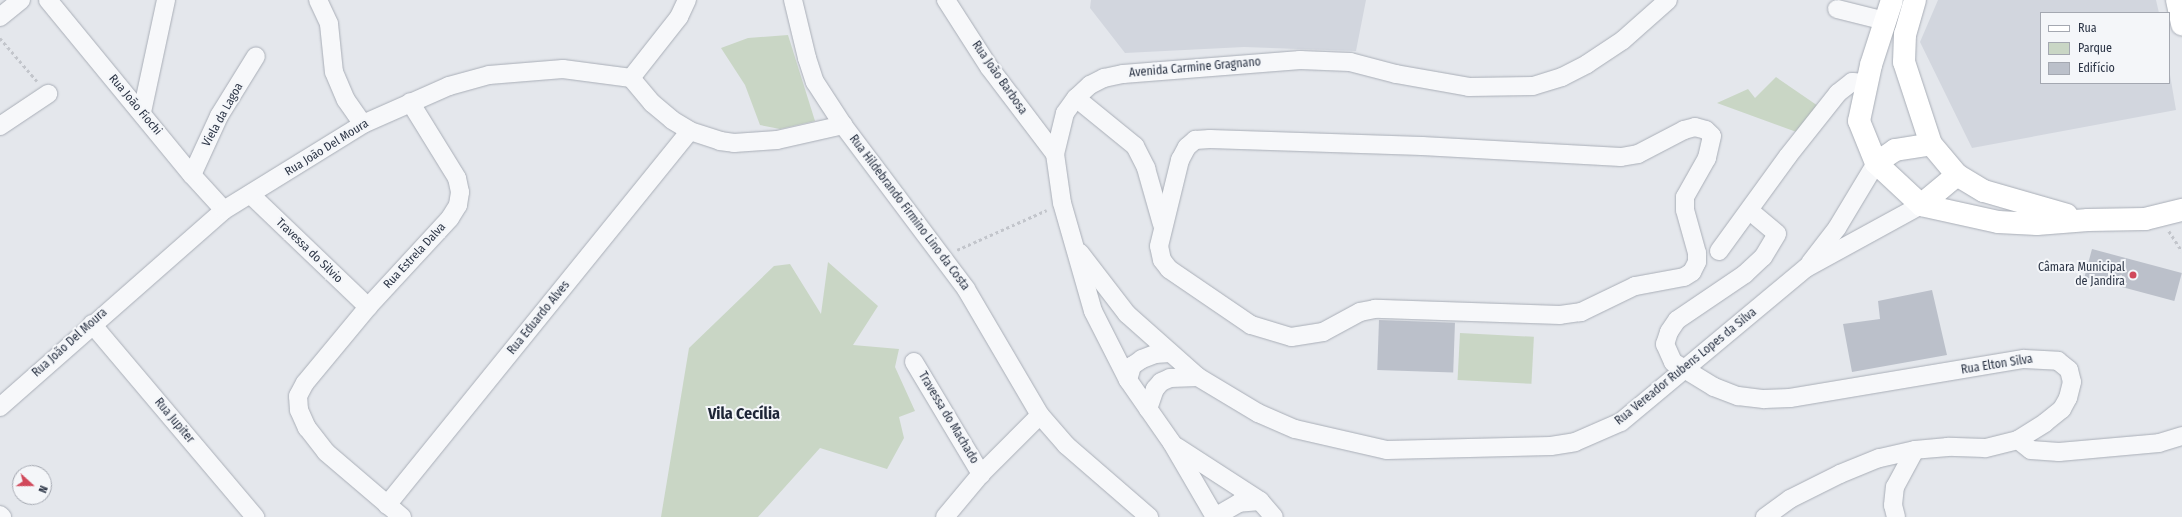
<!DOCTYPE html>
<html>
<head>
<meta charset="utf-8">
<style>
  body { margin:0 }
  #map { position:relative; width:2182px; height:517px; overflow:hidden; background:#e4e7ec; font-family:"Fira Sans Condensed",sans-serif }
  div>[style] { position:absolute }
  [style*='--x'] { left:calc(var(--x)*1px); top:calc(var(--y)*1px); width:calc(var(--w)*1px); rotate:calc(var(--a)*1deg) }
  .built>* { inset:0; background:#d2d6de }
  .green>* { inset:0; background:#c9d6c5; transform-origin:0 0 }
  .building>* { inset:0; background:#bbc0ca; transform-origin:0 0 }
  .path>* { height:2.5px; margin-top:-1.25px; transform-origin:0; background:repeating-linear-gradient(90deg,#c2c5cb 0 3px,transparent 0 6px) }
  .roads { filter:drop-shadow(0 0 1px #a9aeb7) drop-shadow(0 0 1px #a9aeb7) }
  .minor>* { height:18px; margin:-9px; padding:0 9px; transform-origin:9px; border-radius:9px; background:#f7f8fa }
  .major>* { height:22px; margin:-11px; padding:0 11px; transform-origin:11px; border-radius:11px; background:#fff }
  .highway>* { height:22px; margin:-11px; padding:0 11px; transform-origin:11px; border-radius:11px; background:#fff }
  .dots>* { width:11px; height:11px; translate:-50% -50%; box-sizing:border-box; border:2px solid #f4f6f9; border-radius:50% }
  span { translate:-50% -50%; white-space:nowrap; text-align:center; line-height:1.15; -webkit-text-stroke:4px #f4f6f9; paint-order:stroke }
  .street-label { font-size:12px; color:#2b3445 }
  .poi-label { font-size:12px; color:#2b3445 }
  .right { translate:-100% -50%; text-align:right }
  .district-label { font-size:16px; color:#1d2536; font-weight:700 }
  .legend { position:absolute; left:2040px; top:12px; width:130px; height:72px; box-sizing:border-box; background:#f4f6f9; border:1px solid #a4a8b1; margin:0; padding:5px 7px; list-style:none; font-size:12px; color:#2b3445 }
  .legend li { display:flex; align-items:center; gap:8px; height:20px }
  .legend b { width:20px; border:1px solid #a4a8b1 }
  .north { position:absolute; left:12px; top:465px; width:40px; height:40px; box-sizing:border-box; background:#f4f6f9; border:1px solid #a4a8b1; border-radius:50%; rotate:111deg; font-size:11px; font-weight:700; line-height:16px; text-align:center; color:#2b3445 }
  .north::after { content:''; display:block; margin:auto; width:14px; height:18px; background:#d1495b; clip-path:polygon(50% 0,100% 100%,50% 72%,0 100%) }
</style>
</head>
<body>
<div id="map">
  <div class="built">
    <i style="clip-path:polygon(1091px 0,1366px 0,1356px 51px,1244px 47px,1125px 53px,1090px 8px)"></i>
    <i style="clip-path:polygon(1938px 0,2156px 0,2159px 13px,2041px 13px,2041px 83px,2169px 83px,2169px 69px,2176px 110px,1972px 148px,1920px 42px)"></i>
  </div>
  <div class="green">
    <i style="clip-path:polygon(788px 35px,815px 121px,780px 129px,760px 125px,745px 85px,721px 48px,748px 38px)"></i>
    <i style="clip-path:polygon(1776px 77px,1821px 108px,1802px 134px,1717px 103px,1748px 89px,1755px 98px)"></i>
    <i style="clip-path:polygon(828px 262px,878px 306px,853px 345px,899px 349px,895px 367px,915px 411px,899px 417px,904px 438px,887px 469px,820px 448px,758px 517px,661px 517px,689px 348px,774px 266px,790px 264px,821px 314px)"></i>
    <i style="left:1460px;top:333px;width:74px;height:47px;rotate:3deg"></i>
  </div>
  <div class="building">
    <i style="left:2092px;top:249px;width:93px;height:29px;rotate:15deg"></i>
    <i style="clip-path:polygon(1932px 290px,1947px 355px,1852px 372px,1843px 324px,1880px 319px,1878px 301px)"></i>
    <i style="left:1379px;top:320px;width:76px;height:50px;rotate:2deg"></i>
  </div>
  <div class="path">
    <i style="--x:0;--y:38;--w:57;--a:49.3"></i>
    <i style="--x:2169;--y:231;--w:24;--a:57"></i>
    <i style="--x:957;--y:250;--w:98;--a:-24"></i>
  </div>
  <div class="roads">
    <div class="minor">
      <i style="--x:48;--y:0;--w:227;--a:50.6"></i>
      <i style="--x:192;--y:175;--w:47;--a:47.6"></i>
      <i style="--x:318;--y:0;--w:26;--a:65"></i>
      <i style="--x:329;--y:24;--w:48;--a:84.1"></i>
      <i style="--x:334;--y:72;--w:30;--a:67"></i>
      <i style="--x:346;--y:100;--w:29;--a:55"></i>
      <i style="--x:793;--y:0;--w:60;--a:76.4"></i>
      <i style="--x:807;--y:58;--w:25;--a:72"></i>
      <i style="--x:815;--y:82;--w:51;--a:56.9"></i>
      <i style="--x:843;--y:125;--w:205;--a:53.1"></i>
      <i style="--x:966;--y:289;--w:146;--a:59.6"></i>
      <i style="--x:1040;--y:415;--w:40;--a:49"></i>
      <i style="--x:1066;--y:445;--w:110;--a:40.9"></i>
      <i style="--x:946;--y:0;--w:80;--a:57.3"></i>
      <i style="--x:989;--y:67;--w:109;--a:52.8"></i>
      <i style="--x:1837;--y:9;--w:49;--a:14"></i>
      <i style="--x:0;--y:17;--w:27;--a:-39"></i>
      <i style="--x:631;--y:78;--w:33;--a:50"></i>
      <i style="--x:652;--y:103;--w:26;--a:40"></i>
      <i style="--x:672;--y:120;--w:21;--a:31"></i>
      <i style="--x:690;--y:131;--w:32;--a:18"></i>
      <i style="--x:720;--y:141;--w:14;--a:8"></i>
      <i style="--x:734;--y:143;--w:43;--a:-4"></i>
      <i style="--x:777;--y:140;--w:68;--a:-12.8"></i>
      <i style="--x:631;--y:78;--w:78;--a:-51.8"></i>
      <i style="--x:679;--y:17;--w:19;--a:-65"></i>
      <i style="--x:1076;--y:98;--w:76;--a:39.1"></i>
      <i style="--x:1135;--y:146;--w:25;--a:63"></i>
      <i style="--x:1146;--y:168;--w:58;--a:74.1"></i>
      <i style="--x:142;--y:112;--w:115;--a:-77.9"></i>
      <i style="--x:0;--y:126;--w:58;--a:-33.7"></i>
      <i style="--x:1695;--y:127;--w:11;--a:15"></i>
      <i style="--x:1706;--y:130;--w:8;--a:45"></i>
      <i style="--x:1712;--y:136;--w:23;--a:103"></i>
      <i style="--x:1707;--y:158;--w:45;--a:119.4"></i>
      <i style="--x:1685;--y:197;--w:13;--a:90"></i>
      <i style="--x:1685;--y:210;--w:45;--a:74.4"></i>
      <i style="--x:1697;--y:253;--w:9;--a:90"></i>
      <i style="--x:1697;--y:262;--w:11;--a:117"></i>
      <i style="--x:1692;--y:272;--w:9;--a:148"></i>
      <i style="--x:1684;--y:277;--w:50;--a:169.6"></i>
      <i style="--x:1635;--y:286;--w:60;--a:154.3"></i>
      <i style="--x:1581;--y:312;--w:21;--a:172"></i>
      <i style="--x:1560;--y:315;--w:185;--a:-178.1"></i>
      <i style="--x:1375;--y:309;--w:15;--a:169"></i>
      <i style="--x:1360;--y:312;--w:42;--a:151.6"></i>
      <i style="--x:1323;--y:332;--w:32;--a:171"></i>
      <i style="--x:1291;--y:337;--w:42;--a:-163.3"></i>
      <i style="--x:1251;--y:325;--w:99;--a:-145.7"></i>
      <i style="--x:1169;--y:269;--w:11;--a:-128"></i>
      <i style="--x:1162;--y:260;--w:14;--a:-102"></i>
      <i style="--x:1159;--y:246;--w:89;--a:-76.3"></i>
      <i style="--x:1180;--y:160;--w:15;--a:-62"></i>
      <i style="--x:1187;--y:147;--w:11;--a:-41"></i>
      <i style="--x:1195;--y:140;--w:15;--a:-4"></i>
      <i style="--x:1210;--y:139;--w:212;--a:1.9"></i>
      <i style="--x:1422;--y:146;--w:199;--a:3.2"></i>
      <i style="--x:1621;--y:157;--w:17;--a:-10"></i>
      <i style="--x:1638;--y:154;--w:52;--a:-27.6"></i>
      <i style="--x:1684;--y:130;--w:11;--a:-15"></i>
      <i style="--x:192;--y:175;--w:65;--a:-65.4"></i>
      <i style="--x:219;--y:116;--w:70;--a:-58.3"></i>
      <i style="--x:251;--y:195;--w:162;--a:43.7"></i>
      <i style="--x:1750;--y:211;--w:35;--a:40"></i>
      <i style="--x:1777;--y:234;--w:27;--a:121"></i>
      <i style="--x:1763;--y:257;--w:25;--a:137"></i>
      <i style="--x:1745;--y:274;--w:82;--a:145.9"></i>
      <i style="--x:1677;--y:320;--w:14;--a:124"></i>
      <i style="--x:1669;--y:332;--w:13;--a:108"></i>
      <i style="--x:1665;--y:344;--w:20;--a:66"></i>
      <i style="--x:1673;--y:362;--w:48;--a:31.4"></i>
      <i style="--x:1714;--y:387;--w:26;--a:21"></i>
      <i style="--x:1738;--y:396;--w:26;--a:7"></i>
      <i style="--x:1764;--y:399;--w:26;--a:-2"></i>
      <i style="--x:1790;--y:398;--w:237;--a:-9.5"></i>
      <i style="--x:2024;--y:359;--w:34;--a:3"></i>
      <i style="--x:2058;--y:361;--w:14;--a:39"></i>
      <i style="--x:2069;--y:370;--w:12;--a:76"></i>
      <i style="--x:2072;--y:382;--w:16;--a:104"></i>
      <i style="--x:2068;--y:398;--w:13;--a:119"></i>
      <i style="--x:2062;--y:409;--w:22;--a:141"></i>
      <i style="--x:2045;--y:423;--w:32;--a:148"></i>
      <i style="--x:2018;--y:440;--w:34;--a:166"></i>
      <i style="--x:1985;--y:448;--w:37;--a:-178"></i>
      <i style="--x:1948;--y:447;--w:33;--a:175"></i>
      <i style="--x:1915;--y:450;--w:37;--a:167"></i>
      <i style="--x:1879;--y:458;--w:42;--a:157.7"></i>
      <i style="--x:1840;--y:474;--w:56;--a:153.4"></i>
      <i style="--x:1790;--y:499;--w:31;--a:144"></i>
      <i style="--x:1719;--y:251;--w:117;--a:-54"></i>
      <i style="--x:1788;--y:156;--w:80;--a:-51.6"></i>
      <i style="--x:1838;--y:93;--w:18;--a:-38"></i>
      <i style="--x:1852;--y:82;--w:14;--a:4"></i>
      <i style="--x:1080;--y:253;--w:77;--a:52.4"></i>
      <i style="--x:1127;--y:314;--w:95;--a:41.6"></i>
      <i style="--x:1198;--y:377;--w:70;--a:31"></i>
      <i style="--x:1258;--y:413;--w:40;--a:23.4"></i>
      <i style="--x:1295;--y:429;--w:94;--a:12.9"></i>
      <i style="--x:1387;--y:450;--w:164;--a:-1.4"></i>
      <i style="--x:1551;--y:446;--w:24;--a:-9"></i>
      <i style="--x:1575;--y:442;--w:50;--a:-23.5"></i>
      <i style="--x:1621;--y:422;--w:241;--a:-39.8"></i>
      <i style="--x:1806;--y:268;--w:131;--a:-28.7"></i>
      <i style="--x:1810;--y:263;--w:44;--a:-52.4"></i>
      <i style="--x:1837;--y:228;--w:76;--a:-59"></i>
      <i style="--x:92;--y:324;--w:253;--a:49.8"></i>
      <i style="--x:914;--y:362;--w:131;--a:59.1"></i>
      <i style="--x:1128;--y:380;--w:15;--a:-74"></i>
      <i style="--x:1132;--y:366;--w:12;--a:-35"></i>
      <i style="--x:1142;--y:359;--w:14;--a:-21"></i>
      <i style="--x:1155;--y:354;--w:15;--a:-4"></i>
      <i style="--x:0;--y:407;--w:298;--a:-41.3"></i>
      <i style="--x:224;--y:210;--w:163;--a:-31.7"></i>
      <i style="--x:363;--y:124;--w:94;--a:-23.8"></i>
      <i style="--x:449;--y:86;--w:41;--a:-15.4"></i>
      <i style="--x:489;--y:75;--w:74;--a:-4.6"></i>
      <i style="--x:563;--y:69;--w:69;--a:7.5"></i>
      <i style="--x:1148;--y:409;--w:21;--a:-71"></i>
      <i style="--x:1155;--y:389;--w:9;--a:-49"></i>
      <i style="--x:1161;--y:382;--w:10;--a:-24"></i>
      <i style="--x:1170;--y:378;--w:28;--a:-2"></i>
      <i style="--x:2018;--y:440;--w:16;--a:38"></i>
      <i style="--x:2031;--y:450;--w:28;--a:4"></i>
      <i style="--x:2059;--y:452;--w:100;--a:-5.1"></i>
      <i style="--x:2159;--y:443;--w:24;--a:-17"></i>
      <i style="--x:1177;--y:447;--w:99;--a:33"></i>
      <i style="--x:1260;--y:501;--w:21;--a:49"></i>
      <i style="--x:1260;--y:501;--w:21;--a:175"></i>
      <i style="--x:1239;--y:503;--w:28;--a:150"></i>
      <i style="--x:1215;--y:517;--w:86;--a:-120.2"></i>
      <i style="--x:1172;--y:443;--w:77;--a:-124.9"></i>
      <i style="--x:1128;--y:380;--w:77;--a:-116.9"></i>
      <i style="--x:1093;--y:311;--w:112;--a:-106"></i>
      <i style="--x:1062;--y:203;--w:49;--a:-98.1"></i>
      <i style="--x:1055;--y:154;--w:42;--a:-76.3"></i>
      <i style="--x:1065;--y:113;--w:19;--a:-54"></i>
      <i style="--x:1076;--y:98;--w:19;--a:-43"></i>
      <i style="--x:1090;--y:85;--w:16;--a:-27"></i>
      <i style="--x:1104;--y:78;--w:19;--a:-12"></i>
      <i style="--x:1123;--y:74;--w:178;--a:-4.5"></i>
      <i style="--x:1300;--y:60;--w:50;--a:2.3"></i>
      <i style="--x:1350;--y:62;--w:48;--a:14.6"></i>
      <i style="--x:1396;--y:74;--w:74;--a:10.1"></i>
      <i style="--x:1469;--y:87;--w:64;--a:-0.9"></i>
      <i style="--x:1533;--y:86;--w:30;--a:-17"></i>
      <i style="--x:1562;--y:77;--w:28;--a:-27"></i>
      <i style="--x:1587;--y:64;--w:43;--a:-33.7"></i>
      <i style="--x:1623;--y:40;--w:60;--a:-41.6"></i>
      <i style="--x:387;--y:505;--w:481;--a:-51"></i>
      <i style="--x:0;--y:515;--w:3;--a:45"></i>
      <i style="--x:402;--y:517;--w:100;--a:-139.5"></i>
      <i style="--x:326;--y:452;--w:31;--a:-128"></i>
      <i style="--x:307;--y:428;--w:20;--a:-114"></i>
      <i style="--x:299;--y:410;--w:14;--a:-94"></i>
      <i style="--x:298;--y:396;--w:15;--a:-62"></i>
      <i style="--x:305;--y:383;--w:99;--a:-50.3"></i>
      <i style="--x:368;--y:307;--w:121;--a:-47.3"></i>
      <i style="--x:450;--y:218;--w:15;--a:-58"></i>
      <i style="--x:458;--y:205;--w:13;--a:-81"></i>
      <i style="--x:460;--y:192;--w:14;--a:-102"></i>
      <i style="--x:457;--y:178;--w:89;--a:-121.7"></i>
      <i style="--x:945;--y:517;--w:56;--a:-50.1"></i>
      <i style="--x:981;--y:474;--w:83;--a:-45"></i>
      <i style="--x:1896;--y:517;--w:12;--a:-104"></i>
      <i style="--x:1893;--y:505;--w:18;--a:-84"></i>
      <i style="--x:1895;--y:487;--w:42;--a:-61.6"></i>
    </div>
    <div class="major">
      <i style="--x:1892;--y:0;--w:68;--a:107.9"></i>
      <i style="--x:1871;--y:65;--w:57;--a:102.1"></i>
      <i style="--x:1859;--y:121;--w:45;--a:68"></i>
      <i style="--x:1876;--y:163;--w:62;--a:43"></i>
      <i style="--x:1921;--y:205;--w:79;--a:12.4"></i>
      <i style="--x:1998;--y:222;--w:39;--a:3"></i>
      <i style="--x:2037;--y:224;--w:51;--a:-4.5"></i>
      <i style="--x:1915;--y:0;--w:35;--a:106"></i>
      <i style="--x:1905;--y:34;--w:28;--a:92"></i>
      <i style="--x:1904;--y:62;--w:86;--a:71.8"></i>
      <i style="--x:1931;--y:144;--w:40;--a:50"></i>
      <i style="--x:1957;--y:175;--w:31;--a:31"></i>
      <i style="--x:1984;--y:191;--w:86;--a:16.1"></i>
      <i style="--x:2177;--y:0;--w:25;--a:78"></i>
      <i style="--x:1876;--y:163;--w:23;--a:-34"></i>
      <i style="--x:1895;--y:150;--w:36;--a:-9"></i>
      <i style="--x:1921;--y:205;--w:47;--a:-39.8"></i>
    </div>
    <div class="highway">
      <i style="--x:2088;--y:220;--w:57;--a:-1"></i>
      <i style="--x:2145;--y:219;--w:38;--a:-14"></i>
    </div>
  </div>
  <div class="dots">
    <i style="left:2133px;top:275px;background:#d1495b"></i>
  </div>
  <div class="street-label">
    <span style="left:1195px;top:68px;rotate:-5deg">Avenida Carmine Gragnano</span>
    <span style="left:999px;top:78px;rotate:55deg">Rua João Barbosa</span>
    <span style="left:135px;top:105px;rotate:50deg">Rua João Fiochi</span>
    <span style="left:223px;top:115px;rotate:-61deg">Viela da Lagoa</span>
    <span style="left:327px;top:148px;rotate:-32deg">Rua João Del Moura</span>
    <span style="left:909px;top:213px;rotate:53deg">Rua Hildebrando Firmino Lino da Costa</span>
    <span style="left:309px;top:251px;rotate:44deg">Travessa do Silvio</span>
    <span style="left:415px;top:256px;rotate:-47deg">Rua Estrela Dalva</span>
    <span style="left:539px;top:318px;rotate:-51deg">Rua Eduardo Alves</span>
    <span style="left:70px;top:343px;rotate:-42deg">Rua João Del Moura</span>
    <span style="left:1997px;top:365px;rotate:-9deg">Rua Elton Silva</span>
    <span style="left:1686px;top:367px;rotate:-39deg">Rua Vereador Rubens Lopes da Silva</span>
    <span style="left:948px;top:418px;rotate:59deg">Travessa do Machado</span>
    <span style="left:174px;top:421px;rotate:50deg">Rua Jupiter</span>
  </div>
  <div class="poi-label">
    <span class="right" style="left:2125px;top:275px">Câmara Municipal<br>de Jandira</span>
  </div>
  <div class="district-label">
    <span style="left:744px;top:414px">Vila Cecília</span>
  </div>
  <ul class="legend">
  <li><b style="height:5px;background:#fff"></b>Rua</li>
  <li><b style="height:11px;background:#c9d6c5"></b>Parque</li>
  <li><b style="height:11px;background:#bbc0ca"></b>Edifício</li>
  </ul>
  <div class="north">N</div>
</div>
</body>
</html>
